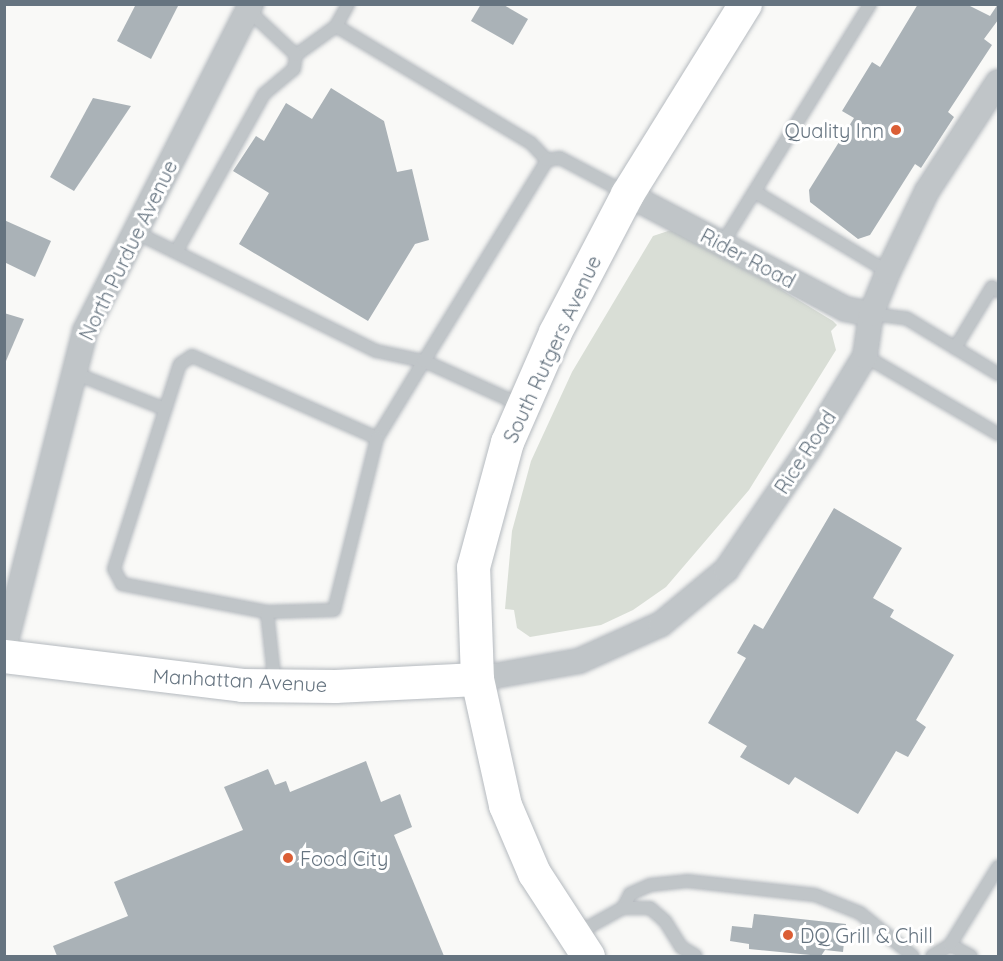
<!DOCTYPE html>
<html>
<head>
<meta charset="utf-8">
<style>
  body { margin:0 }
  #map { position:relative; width:1003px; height:961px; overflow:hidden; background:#f9f9f7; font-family:Quicksand,sans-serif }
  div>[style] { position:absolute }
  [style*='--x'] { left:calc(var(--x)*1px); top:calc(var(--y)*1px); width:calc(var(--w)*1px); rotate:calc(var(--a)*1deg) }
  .green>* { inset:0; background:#d9ded6 }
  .building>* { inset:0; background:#aab2b7 }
  .roads { filter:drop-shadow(0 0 2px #b5babf) drop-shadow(0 0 2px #b5babf) }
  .lane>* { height:12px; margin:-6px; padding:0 6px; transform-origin:6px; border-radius:6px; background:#c0c5c8 }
  .street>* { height:24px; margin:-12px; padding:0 12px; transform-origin:12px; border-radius:12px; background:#c0c5c8 }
  .secondary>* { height:33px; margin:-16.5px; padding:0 16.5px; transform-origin:16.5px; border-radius:16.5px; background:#fff }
  .dots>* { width:16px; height:16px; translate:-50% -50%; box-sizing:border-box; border:3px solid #fff; border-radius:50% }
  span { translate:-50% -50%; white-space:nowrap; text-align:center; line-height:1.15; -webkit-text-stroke:6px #fff; paint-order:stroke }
  .poi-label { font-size:20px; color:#667480 }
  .right { translate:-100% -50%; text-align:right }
  .left { translate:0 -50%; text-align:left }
  .street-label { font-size:20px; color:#667480 }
  .frame { position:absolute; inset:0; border:6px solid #667480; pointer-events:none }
</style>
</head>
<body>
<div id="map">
  <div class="green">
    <i style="clip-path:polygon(671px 230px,739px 264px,833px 321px,837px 325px,831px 331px,836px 350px,749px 490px,666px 587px,633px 610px,601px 625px,530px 637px,517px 628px,514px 610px,505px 609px,512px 531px,531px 461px,572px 372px,653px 236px)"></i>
  </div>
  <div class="building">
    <i style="clip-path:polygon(136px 4px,179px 4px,151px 59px,117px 41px)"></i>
    <i style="clip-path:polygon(481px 4px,502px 4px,528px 19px,513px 45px,471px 21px)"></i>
    <i style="clip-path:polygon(918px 4px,966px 4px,990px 16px,998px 4px,998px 20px,984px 39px,992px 45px,948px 112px,954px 117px,921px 168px,915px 164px,870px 235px,858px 239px,810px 202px,809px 190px,854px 118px,842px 111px,872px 62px,880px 67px)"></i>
    <i style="clip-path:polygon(331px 88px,384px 121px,397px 172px,412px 169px,429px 240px,415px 244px,368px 321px,239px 244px,269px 193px,233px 171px,256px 136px,264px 141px,286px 103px,312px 119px)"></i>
    <i style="clip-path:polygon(93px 98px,131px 106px,74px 191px,50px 177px)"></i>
    <i style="clip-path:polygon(4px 220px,51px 241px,35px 277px,4px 262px)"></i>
    <i style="clip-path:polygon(4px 313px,24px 319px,6px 361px,4px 360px)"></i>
    <i style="clip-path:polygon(834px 508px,902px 548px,873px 598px,894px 610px,890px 617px,954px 655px,916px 720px,926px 727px,908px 757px,896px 751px,858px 814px,795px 777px,789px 785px,740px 757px,747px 746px,708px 723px,746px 658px,737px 653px,754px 624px,763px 629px)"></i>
    <i style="clip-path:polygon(366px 761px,381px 802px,400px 794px,412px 827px,394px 835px,444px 956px,57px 956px,53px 946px,128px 916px,114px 882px,243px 830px,224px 787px,268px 769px,275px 785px,286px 781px,290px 792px)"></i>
    <i style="clip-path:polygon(754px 914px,846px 924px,843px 952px,825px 950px,821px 956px,749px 949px,749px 944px,730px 941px,732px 926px,752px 928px)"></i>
  </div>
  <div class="roads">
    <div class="lane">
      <i style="--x:336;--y:26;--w:25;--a:-61"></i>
      <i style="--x:296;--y:55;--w:49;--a:-35.9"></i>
      <i style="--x:336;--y:26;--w:227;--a:31"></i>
      <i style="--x:531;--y:143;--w:23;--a:47"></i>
      <i style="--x:755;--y:192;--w:155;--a:31"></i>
      <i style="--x:135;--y:232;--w:269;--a:26.3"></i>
      <i style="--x:376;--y:351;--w:49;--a:11.8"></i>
      <i style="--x:424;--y:361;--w:90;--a:121.4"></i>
      <i style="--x:722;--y:244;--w:282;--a:-58.3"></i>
      <i style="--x:176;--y:252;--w:181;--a:-60.9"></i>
      <i style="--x:264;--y:94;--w:39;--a:-40"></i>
      <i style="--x:294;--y:69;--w:14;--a:-82"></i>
      <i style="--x:296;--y:55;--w:66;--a:-136.8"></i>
      <i style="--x:871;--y:314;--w:35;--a:7"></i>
      <i style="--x:906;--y:318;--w:108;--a:31.3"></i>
      <i style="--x:955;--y:348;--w:71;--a:-58.8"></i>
      <i style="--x:992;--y:287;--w:7;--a:34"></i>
      <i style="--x:865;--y:356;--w:154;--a:30.4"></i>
      <i style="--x:74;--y:373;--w:98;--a:21.6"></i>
      <i style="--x:521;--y:405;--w:107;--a:-155.6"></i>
      <i style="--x:424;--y:361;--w:236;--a:-58.5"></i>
      <i style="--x:547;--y:160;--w:13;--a:-9"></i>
      <i style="--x:560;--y:158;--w:75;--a:27.9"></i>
      <i style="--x:267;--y:612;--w:148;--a:-169.1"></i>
      <i style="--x:122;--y:584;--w:17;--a:-118"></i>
      <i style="--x:114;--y:569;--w:215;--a:-72.2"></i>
      <i style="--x:180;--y:364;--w:14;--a:-34"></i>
      <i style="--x:192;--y:356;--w:202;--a:23.9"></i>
      <i style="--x:377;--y:438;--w:177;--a:104"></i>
      <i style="--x:334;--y:610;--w:67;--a:178.3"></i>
      <i style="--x:267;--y:612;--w:72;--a:83.7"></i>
      <i style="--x:623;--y:908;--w:16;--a:-63"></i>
      <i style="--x:630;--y:894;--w:22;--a:-24"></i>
      <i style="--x:650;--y:885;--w:37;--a:-6"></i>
      <i style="--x:687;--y:881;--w:129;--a:6.2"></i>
      <i style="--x:815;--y:895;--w:48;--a:21.8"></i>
      <i style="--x:860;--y:913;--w:68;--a:39.1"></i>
      <i style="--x:576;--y:934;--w:54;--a:-29"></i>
      <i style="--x:623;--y:908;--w:27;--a:0"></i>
      <i style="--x:650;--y:908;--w:20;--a:41"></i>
      <i style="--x:665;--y:921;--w:31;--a:58"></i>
      <i style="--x:681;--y:947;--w:17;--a:31"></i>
      <i style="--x:932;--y:956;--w:21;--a:-31"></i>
      <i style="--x:971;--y:956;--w:24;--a:-152"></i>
      <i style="--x:950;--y:945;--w:92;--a:-58.4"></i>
    </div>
    <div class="street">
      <i style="--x:627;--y:194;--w:246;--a:27.8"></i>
      <i style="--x:845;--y:309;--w:26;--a:11"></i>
      <i style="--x:4;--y:649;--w:328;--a:-75.7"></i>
      <i style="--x:85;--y:331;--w:367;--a:-63.1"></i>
      <i style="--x:477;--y:679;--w:104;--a:-10"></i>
      <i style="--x:579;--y:661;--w:90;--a:-24.3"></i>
      <i style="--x:661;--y:624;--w:85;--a:-39.7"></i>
      <i style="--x:726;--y:570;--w:145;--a:-55.7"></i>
      <i style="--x:808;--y:450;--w:110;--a:-58.8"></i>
      <i style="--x:865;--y:356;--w:42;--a:-81.9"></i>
      <i style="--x:871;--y:314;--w:45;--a:-68"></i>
      <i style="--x:888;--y:272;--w:90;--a:-64.3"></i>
      <i style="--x:927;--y:191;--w:130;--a:-56.9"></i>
    </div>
    <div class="secondary">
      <i style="--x:4;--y:656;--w:240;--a:6.9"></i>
      <i style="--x:242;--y:685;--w:93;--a:0.6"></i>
      <i style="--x:335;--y:686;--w:142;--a:-2.8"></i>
      <i style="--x:588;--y:956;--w:99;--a:-123"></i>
      <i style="--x:534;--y:873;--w:74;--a:-113.1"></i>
      <i style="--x:505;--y:805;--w:129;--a:-102.5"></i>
      <i style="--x:477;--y:679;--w:112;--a:-92"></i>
      <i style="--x:473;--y:567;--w:130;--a:-74.8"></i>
      <i style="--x:507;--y:442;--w:120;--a:-66.4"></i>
      <i style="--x:555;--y:332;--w:156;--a:-62.4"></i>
      <i style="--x:627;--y:194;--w:224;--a:-58.2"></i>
    </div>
  </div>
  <div class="dots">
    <i style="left:896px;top:130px;background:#db5e35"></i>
    <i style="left:288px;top:858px;background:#db5e35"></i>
    <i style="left:788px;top:935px;background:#db5e35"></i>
  </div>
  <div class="poi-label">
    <span class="right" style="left:884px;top:130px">Quality Inn</span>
    <span class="left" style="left:300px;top:858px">Food City</span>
    <span class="left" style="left:800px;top:935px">DQ Grill &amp; Chill</span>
  </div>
  <div class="street-label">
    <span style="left:128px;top:250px;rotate:-64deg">North Purdue Avenue</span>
    <span style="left:748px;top:258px;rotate:28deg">Rider Road</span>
    <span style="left:552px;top:349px;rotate:-65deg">South Rutgers Avenue</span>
    <span style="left:805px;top:452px;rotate:-57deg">Rice Road</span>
    <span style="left:240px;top:680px;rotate:3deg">Manhattan Avenue</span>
  </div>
  <div class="frame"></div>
</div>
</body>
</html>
